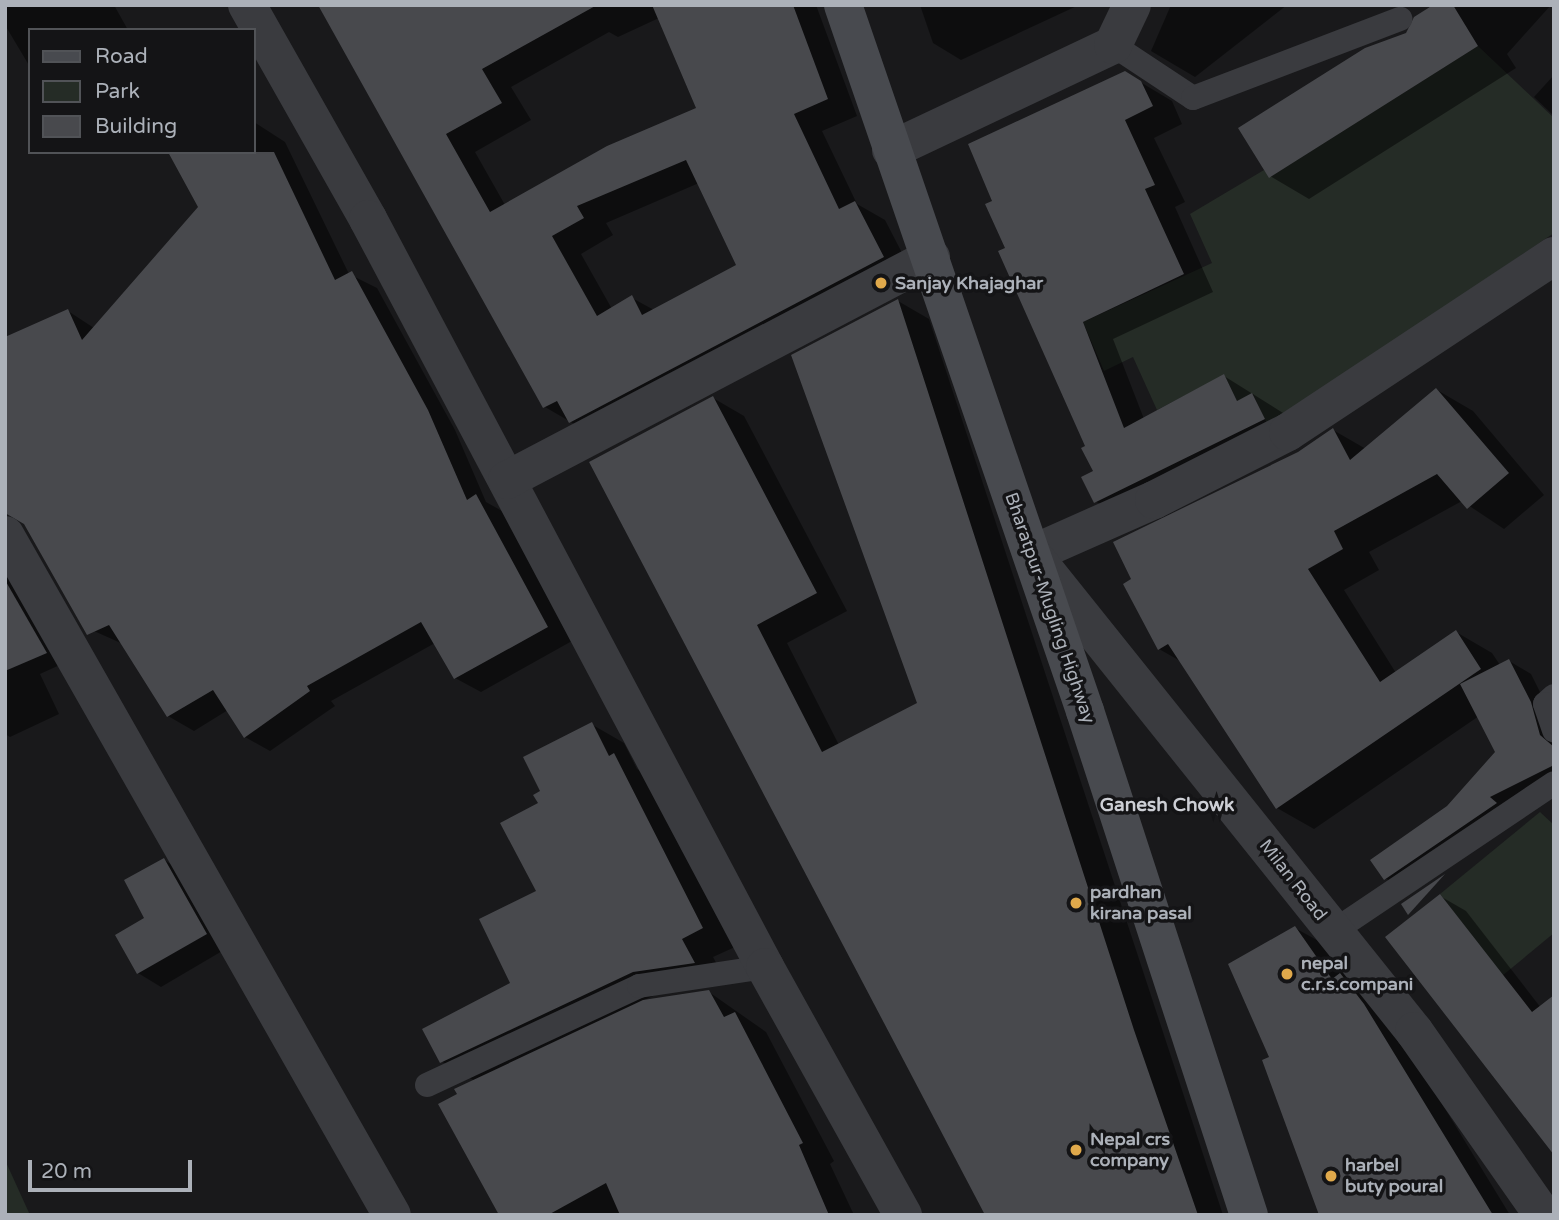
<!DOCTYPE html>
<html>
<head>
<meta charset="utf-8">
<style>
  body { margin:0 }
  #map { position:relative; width:1559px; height:1220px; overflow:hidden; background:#19191b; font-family:"Varela Round",sans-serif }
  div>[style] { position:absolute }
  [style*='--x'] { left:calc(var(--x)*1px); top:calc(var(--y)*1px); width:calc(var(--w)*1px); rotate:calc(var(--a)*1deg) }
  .green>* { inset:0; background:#252c26 }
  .shadow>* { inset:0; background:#0007 }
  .building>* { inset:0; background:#48494d }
  .service>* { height:24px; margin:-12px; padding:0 12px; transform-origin:12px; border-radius:12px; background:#3a3b3f }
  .minor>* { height:38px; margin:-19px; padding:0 19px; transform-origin:19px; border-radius:19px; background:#3a3b3f }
  .tertiary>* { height:38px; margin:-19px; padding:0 19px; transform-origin:19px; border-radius:19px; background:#3a3b3f }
  .secondary>* { height:38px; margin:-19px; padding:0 19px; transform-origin:19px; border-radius:19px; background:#484a4f }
  .dots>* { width:19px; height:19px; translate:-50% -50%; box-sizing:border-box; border:4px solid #141416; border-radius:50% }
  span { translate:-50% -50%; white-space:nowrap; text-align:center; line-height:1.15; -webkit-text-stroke:7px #141416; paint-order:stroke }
  .poi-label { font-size:18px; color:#acb1b9; font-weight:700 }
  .left { translate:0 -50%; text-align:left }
  .street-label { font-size:18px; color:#acb1b9 }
  .neighbourhood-label { font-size:19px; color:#cdcfd5; font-weight:700 }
  .frame { position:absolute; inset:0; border:7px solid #acb1b9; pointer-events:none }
  .legend { position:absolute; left:28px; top:28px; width:228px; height:126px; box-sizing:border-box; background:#141416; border:2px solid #515357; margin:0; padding:9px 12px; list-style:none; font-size:21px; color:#acb1b9 }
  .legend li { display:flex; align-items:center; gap:14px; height:35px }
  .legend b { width:35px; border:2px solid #515357 }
  .scale { position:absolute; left:28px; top:1160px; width:164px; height:32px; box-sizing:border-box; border:4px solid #acb1b9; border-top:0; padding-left:9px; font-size:21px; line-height:24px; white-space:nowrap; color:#acb1b9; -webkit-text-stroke:5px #141416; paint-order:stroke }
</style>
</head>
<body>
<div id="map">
  <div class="green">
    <i style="clip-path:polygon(1478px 46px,1554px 118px,1554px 233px,1268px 426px,1253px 394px,1237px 401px,1224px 375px,1157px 410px,1133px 357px,1104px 371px,1083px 322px,1212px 263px,1190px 214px,1264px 170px,1270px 177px)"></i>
    <i style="clip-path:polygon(1540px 812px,1554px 825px,1554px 933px,1502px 976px,1440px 894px)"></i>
    <i style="clip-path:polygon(5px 1160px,30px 1215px,5px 1215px)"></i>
  </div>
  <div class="shadow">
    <i style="clip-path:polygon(5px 5px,114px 5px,128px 30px,30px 30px,30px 67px,5px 25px)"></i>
    <i style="clip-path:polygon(evenodd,321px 5px,816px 5px,857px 116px,822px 131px,857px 204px,885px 220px,913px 274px,600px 439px,545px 407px,321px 5px,659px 18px,698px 109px,505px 205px,475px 152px,531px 120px,511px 87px,609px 32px,618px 37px,659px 18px,321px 5px,699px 183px,739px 265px,654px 310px,632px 298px,612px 309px,581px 254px,613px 235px,606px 223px,699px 183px)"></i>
    <i style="clip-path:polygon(920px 5px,1079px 5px,961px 60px,933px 43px)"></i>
    <i style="clip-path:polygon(1171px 5px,1287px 5px,1195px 77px,1151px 51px)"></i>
    <i style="clip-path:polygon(1437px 5px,1551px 5px,1507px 54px,1516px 68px,1309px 199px,1270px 176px)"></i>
    <i style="clip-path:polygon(1125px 73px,1172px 101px,1182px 124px,1154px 138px,1185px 202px,1175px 207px,1213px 292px,1113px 339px,1144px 419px,1224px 376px,1283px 413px,1126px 519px,1095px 501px,1095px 472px,1087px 447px,1008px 249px,994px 202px)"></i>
    <i style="clip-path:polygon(1554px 75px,1554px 116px,1534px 97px)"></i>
    <i style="clip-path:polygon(254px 122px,285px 142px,349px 274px,377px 288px,455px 430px,486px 502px,502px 511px,572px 641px,481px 692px,455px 678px,435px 643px,331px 701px,335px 706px,270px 751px,245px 737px,228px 710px,194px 731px,168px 716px,123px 644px,94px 631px,68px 311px,94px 328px,254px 152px)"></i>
    <i style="clip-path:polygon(898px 301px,929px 319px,1223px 1215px,988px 1215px,591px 463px,713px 398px,744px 416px,847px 611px,787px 643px,839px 745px,919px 703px)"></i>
    <i style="clip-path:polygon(1437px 390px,1473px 411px,1544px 495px,1504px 529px,1462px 501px,1369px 552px,1379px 570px,1344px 590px,1396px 673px,1456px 632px,1492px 653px,1500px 665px,1509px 661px,1531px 674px,1554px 720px,1554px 789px,1407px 891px,1385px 878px,1497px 752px,1479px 716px,1314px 829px,1277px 808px,1182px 662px,1159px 649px,1299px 453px,1333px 430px,1366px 449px)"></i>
    <i style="clip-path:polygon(5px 560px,64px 663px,40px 674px,59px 714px,10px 737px,5px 734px)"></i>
    <i style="clip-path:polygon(591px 724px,624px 743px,637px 769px,646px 774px,735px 947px,713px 957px,726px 981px,666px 990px,642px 1001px,709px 992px,766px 1032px,834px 1161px,830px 1164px,854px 1215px,496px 1215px,499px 1213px,459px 1095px,475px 1081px,441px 1061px,512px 984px,538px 892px,543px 792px)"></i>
    <i style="clip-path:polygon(164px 860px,187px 874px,229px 947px,161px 987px,138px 973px,147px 919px)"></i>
    <i style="clip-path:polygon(1440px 896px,1466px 911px,1541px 1008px,1554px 1152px)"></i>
    <i style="clip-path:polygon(1295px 928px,1324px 944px,1349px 980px,1368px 991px,1392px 1022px,1510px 1215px,1321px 1215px,1271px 1058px)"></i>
  </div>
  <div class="building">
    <i style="clip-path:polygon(evenodd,318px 5px,597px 5px,482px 69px,502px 103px,446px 134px,490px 212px,607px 146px,696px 108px,652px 5px,793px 5px,828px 99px,794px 114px,839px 209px,855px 201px,884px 257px,569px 423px,557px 401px,543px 408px,318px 5px,686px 160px,736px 265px,642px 315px,632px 295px,597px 316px,552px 236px,584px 218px,577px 206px,686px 160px)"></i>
    <i style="clip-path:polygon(1433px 5px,1453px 5px,1478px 46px,1269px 178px,1238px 128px,1365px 48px,1406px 33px,1414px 17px)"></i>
    <i style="clip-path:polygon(1125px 71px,1141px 81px,1153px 106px,1125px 120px,1155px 185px,1145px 189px,1184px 274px,1083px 322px,1124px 428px,1224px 374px,1237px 401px,1252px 393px,1265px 419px,1094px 503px,1081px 477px,1093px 471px,1081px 448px,1085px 446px,998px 251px,1005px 248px,985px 204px,992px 201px,968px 144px)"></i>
    <i style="clip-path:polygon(168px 152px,274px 152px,335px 280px,352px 271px,428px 410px,467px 500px,476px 494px,548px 627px,454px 679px,421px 622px,307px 686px,310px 691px,244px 738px,213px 690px,167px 717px,109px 625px,87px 635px,24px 524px,5px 513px,5px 337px,68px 309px,82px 340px,198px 207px)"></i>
    <i style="clip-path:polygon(898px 299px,1134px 1030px,1198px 1215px,985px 1215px,589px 462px,713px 396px,817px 593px,757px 625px,822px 752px,917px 703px,791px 355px)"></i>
    <i style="clip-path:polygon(1436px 388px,1509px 473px,1467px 509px,1437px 474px,1334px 531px,1343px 549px,1308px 569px,1380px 682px,1456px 630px,1481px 669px,1276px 809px,1168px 644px,1158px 650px,1123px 584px,1131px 579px,1113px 542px,1298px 452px,1333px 428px,1350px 460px)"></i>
    <i style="clip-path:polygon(5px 580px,47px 653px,5px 671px)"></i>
    <i style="clip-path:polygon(1509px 659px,1531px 702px,1540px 735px,1554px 747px,1554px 765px,1490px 797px,1497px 803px,1384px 880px,1370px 860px,1447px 806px,1495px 752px,1460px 684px)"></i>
    <i style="clip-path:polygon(592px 722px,609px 756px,614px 753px,703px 928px,682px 939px,695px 963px,633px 972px,440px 1063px,422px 1029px,510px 983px,479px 919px,536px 891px,500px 823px,538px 803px,533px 795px,540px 791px,523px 757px)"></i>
    <i style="clip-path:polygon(164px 858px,207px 934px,137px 974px,115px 935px,144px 918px,124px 880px)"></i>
    <i style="clip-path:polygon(1445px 874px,1408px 915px,1401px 904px)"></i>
    <i style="clip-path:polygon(1440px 894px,1532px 1012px,1554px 995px,1554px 1155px,1385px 937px)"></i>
    <i style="clip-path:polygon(1295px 926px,1332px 979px,1340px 973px,1364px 1004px,1493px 1215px,1319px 1215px,1262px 1060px,1269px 1057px,1228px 964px)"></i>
    <i style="clip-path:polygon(709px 990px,724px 1017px,735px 1012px,803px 1143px,799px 1145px,829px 1215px,620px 1215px,606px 1183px,548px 1215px,499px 1215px,438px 1104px,457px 1094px,454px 1089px,643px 1000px)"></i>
  </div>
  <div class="service">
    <i style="--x:1113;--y:45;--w:96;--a:33.5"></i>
    <i style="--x:1193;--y:98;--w:222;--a:-20.9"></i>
    <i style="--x:1554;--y:696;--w:12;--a:138"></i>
    <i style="--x:1545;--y:704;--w:28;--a:71"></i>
    <i style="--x:1334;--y:931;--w:265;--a:-33.9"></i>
    <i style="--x:427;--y:1085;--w:234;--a:-25"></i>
    <i style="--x:639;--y:986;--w:127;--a:-8.6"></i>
  </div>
  <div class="minor">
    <i style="--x:247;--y:5;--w:246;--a:60.5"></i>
    <i style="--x:368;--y:219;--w:847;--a:62.04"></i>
    <i style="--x:765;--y:967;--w:284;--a:60.9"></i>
    <i style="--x:891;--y:150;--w:246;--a:-25.3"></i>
    <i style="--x:1113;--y:45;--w:44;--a:-64.6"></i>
    <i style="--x:507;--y:480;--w:479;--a:-27.7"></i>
    <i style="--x:5;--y:535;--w:782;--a:60.36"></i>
    <i style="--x:1032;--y:554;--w:133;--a:-23.9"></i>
    <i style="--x:1154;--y:500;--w:150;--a:-26.9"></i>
    <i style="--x:1288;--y:432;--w:319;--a:-33.5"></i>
  </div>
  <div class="tertiary">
    <i style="--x:1033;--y:555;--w:610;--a:51.33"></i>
    <i style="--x:1414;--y:1031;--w:225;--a:55"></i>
  </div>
  <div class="secondary">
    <i style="--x:843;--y:5;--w:746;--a:71.08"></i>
    <i style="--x:1085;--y:711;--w:530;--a:71.98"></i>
  </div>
  <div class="dots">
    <i style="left:881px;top:283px;background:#e0a94b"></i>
    <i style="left:1076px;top:903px;background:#e0a94b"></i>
    <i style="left:1287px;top:974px;background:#e0a94b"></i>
    <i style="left:1076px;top:1150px;background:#e0a94b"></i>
    <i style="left:1331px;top:1176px;background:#e0a94b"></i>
  </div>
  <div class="poi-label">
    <span class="left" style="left:895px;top:283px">Sanjay Khajaghar</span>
    <span class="left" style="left:1090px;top:903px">pardhan<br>kirana pasal</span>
    <span class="left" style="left:1301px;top:974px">nepal<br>c.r.s.compani</span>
    <span class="left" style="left:1090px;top:1150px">Nepal crs<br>company</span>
    <span class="left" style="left:1345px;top:1176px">harbel<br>buty poural</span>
  </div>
  <div class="street-label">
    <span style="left:1050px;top:608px;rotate:71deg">Bharatpur-Mugling Highway</span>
    <span style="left:1293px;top:880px;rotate:52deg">Milan Road</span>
  </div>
  <div class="neighbourhood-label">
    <span style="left:1167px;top:806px">Ganesh Chowk</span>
  </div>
  <div class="frame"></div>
  <ul class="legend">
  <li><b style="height:9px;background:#484a4f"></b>Road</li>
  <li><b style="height:19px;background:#252c26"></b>Park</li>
  <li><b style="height:19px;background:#48494d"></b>Building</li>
  </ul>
  <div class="scale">20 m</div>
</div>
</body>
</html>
